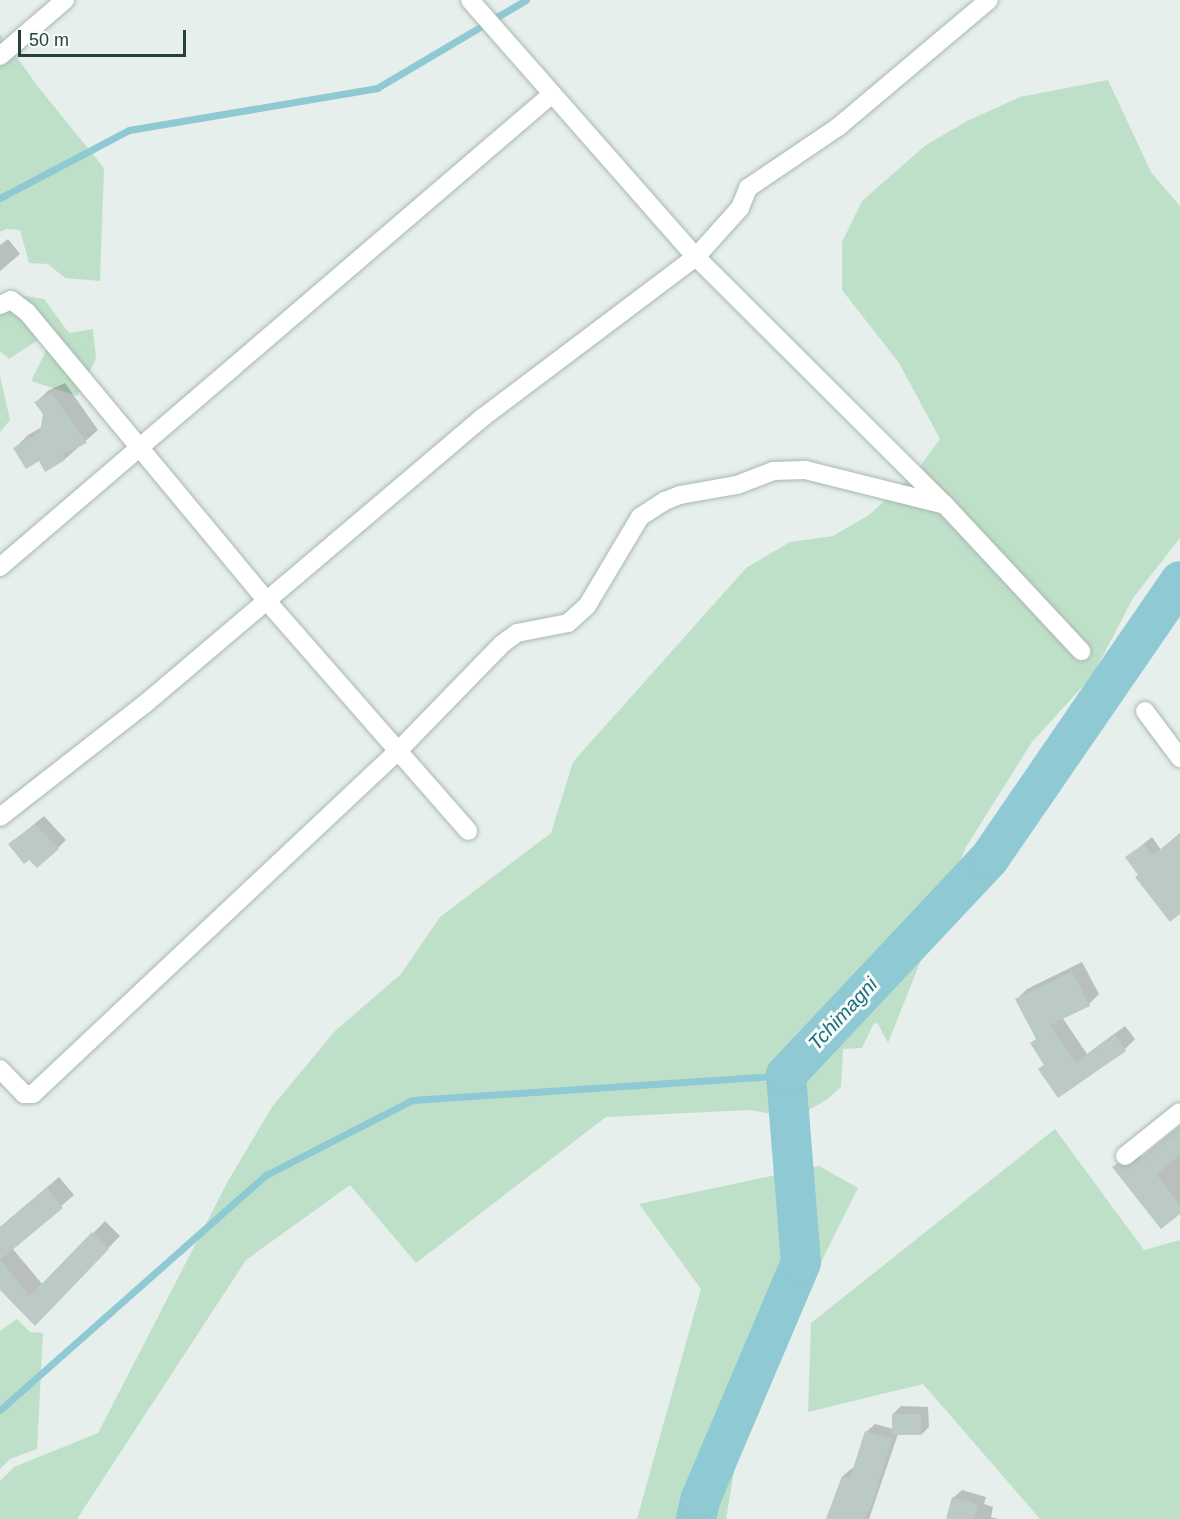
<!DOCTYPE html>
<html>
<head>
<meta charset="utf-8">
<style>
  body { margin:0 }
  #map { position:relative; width:1180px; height:1519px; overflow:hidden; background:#e6efeb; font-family:Arial,sans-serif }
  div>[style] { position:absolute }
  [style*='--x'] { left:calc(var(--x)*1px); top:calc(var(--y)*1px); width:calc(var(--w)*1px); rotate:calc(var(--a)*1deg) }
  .green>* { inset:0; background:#bfe0c8 }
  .shadow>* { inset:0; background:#0003 }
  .stream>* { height:7px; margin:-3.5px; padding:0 3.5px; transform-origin:3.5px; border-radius:3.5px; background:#8ec9d4 }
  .river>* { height:40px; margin:-20px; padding:0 20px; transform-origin:20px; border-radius:20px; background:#8ec9d4 }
  .building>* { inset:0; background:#bbcac4; transform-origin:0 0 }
  .roads { filter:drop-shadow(0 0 2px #a8b8b2) drop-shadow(0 0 2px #a8b8b2) }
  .minor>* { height:18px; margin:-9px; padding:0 9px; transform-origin:9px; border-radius:9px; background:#fff }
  span { translate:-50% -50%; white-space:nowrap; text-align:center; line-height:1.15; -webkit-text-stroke:6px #f7fbf9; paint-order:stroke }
  .water-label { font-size:20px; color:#1c6f80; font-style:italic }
  .scale { position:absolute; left:18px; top:30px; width:168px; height:27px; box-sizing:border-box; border:3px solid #24423a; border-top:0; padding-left:8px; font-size:18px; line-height:21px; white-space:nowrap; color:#24423a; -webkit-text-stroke:4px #f7fbf9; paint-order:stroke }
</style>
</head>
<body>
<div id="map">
  <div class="green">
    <i style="clip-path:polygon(0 34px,39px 88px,104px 168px,100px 281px,65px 278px,48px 264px,29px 263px,20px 230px,6px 229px,0 232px)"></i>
    <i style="clip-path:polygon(1108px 80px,1151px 172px,1180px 206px,1180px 538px,1133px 598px,1093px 675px,1032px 742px,966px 847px,888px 1043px,878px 1024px,874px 1023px,862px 1048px,843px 1049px,841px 1087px,826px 1100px,795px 1118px,749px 1110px,606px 1117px,416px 1263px,350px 1185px,246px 1260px,77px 1519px,0 1519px,0 1481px,14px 1467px,98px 1433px,228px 1181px,272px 1107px,335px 1031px,401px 974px,440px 917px,551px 833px,573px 762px,746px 568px,790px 542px,833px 536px,869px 515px,915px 473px,940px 439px,899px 363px,842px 290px,842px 242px,862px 201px,926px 145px,967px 121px,1020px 97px)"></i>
    <i style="clip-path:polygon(7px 293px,44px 299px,69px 333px,93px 329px,96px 359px,77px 396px,31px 381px,49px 345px,38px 340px,9px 359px,0 351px,0 294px)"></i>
    <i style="clip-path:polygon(0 376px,10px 420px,0 432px)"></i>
    <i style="clip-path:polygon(1055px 1129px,1144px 1250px,1180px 1240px,1180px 1519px,1040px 1519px,923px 1384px,808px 1412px,811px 1323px)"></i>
    <i style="clip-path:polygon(819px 1166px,858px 1188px,743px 1419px,726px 1519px,637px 1519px,701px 1289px,639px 1204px)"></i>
    <i style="clip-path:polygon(17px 1319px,30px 1332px,43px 1333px,37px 1449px,10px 1459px,0 1469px,0 1331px)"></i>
  </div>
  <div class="shadow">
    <i style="clip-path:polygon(8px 239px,20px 254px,0 271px,0 245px)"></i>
    <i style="clip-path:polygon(65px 383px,98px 430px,65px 459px,45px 470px,40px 458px,15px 448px,28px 435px,42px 427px,45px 414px,36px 402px,49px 390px)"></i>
    <i style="clip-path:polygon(44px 816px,66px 840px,58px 848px,29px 858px,10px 844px)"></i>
    <i style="clip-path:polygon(1180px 833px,1180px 912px,1139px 875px,1127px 857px,1152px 837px,1161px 850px)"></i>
    <i style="clip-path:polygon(1082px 962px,1099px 994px,1089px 1004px,1062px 1017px,1087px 1054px,1125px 1026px,1135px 1039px,1125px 1049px,1058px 1096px,1037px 1038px,1017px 999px,1027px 989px)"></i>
    <i style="clip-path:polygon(1180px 1126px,1180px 1212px,1114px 1167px,1124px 1157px,1143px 1156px)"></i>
    <i style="clip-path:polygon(59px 1177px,74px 1195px,12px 1248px,43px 1285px,105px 1221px,120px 1236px,35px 1324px,0 1287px,0 1227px)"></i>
    <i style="clip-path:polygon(901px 1406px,928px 1407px,929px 1427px,921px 1435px,898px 1434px,869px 1519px,828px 1519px,843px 1476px,852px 1468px,855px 1469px,866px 1432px,875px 1424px,893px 1429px,893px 1414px)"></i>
    <i style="clip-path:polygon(962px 1490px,986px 1497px,984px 1504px,993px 1507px,991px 1517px,998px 1519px,948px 1519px,953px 1498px)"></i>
  </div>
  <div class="stream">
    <i style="--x:0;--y:198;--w:146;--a:-27.8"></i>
    <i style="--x:129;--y:130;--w:252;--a:-9.6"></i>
    <i style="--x:377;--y:88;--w:173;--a:-30.6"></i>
    <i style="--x:0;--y:1410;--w:355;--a:-41.5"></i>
    <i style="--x:266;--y:1175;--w:164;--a:-27.2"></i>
    <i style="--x:412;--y:1100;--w:375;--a:-3.8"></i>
  </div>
  <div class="river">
    <i style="--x:696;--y:1519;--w:22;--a:-77"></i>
    <i style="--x:701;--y:1498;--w:256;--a:-67"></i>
    <i style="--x:801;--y:1262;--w:188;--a:-94.6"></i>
    <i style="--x:786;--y:1075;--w:296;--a:-46.8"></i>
    <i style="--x:989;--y:859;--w:337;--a:-55.5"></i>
  </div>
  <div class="building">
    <i style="clip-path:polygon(52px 394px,87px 443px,63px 454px,65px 460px,45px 472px,39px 461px,26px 469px,13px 448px,40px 432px,43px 414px,34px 402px)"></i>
    <i style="clip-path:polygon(35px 824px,59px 849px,37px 868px,29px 860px,24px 864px,8px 844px)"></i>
    <i style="clip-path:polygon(1180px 833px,1180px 914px,1170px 922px,1135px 877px,1138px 875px,1125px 857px,1144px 844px,1152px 856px)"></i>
    <i style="clip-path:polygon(1072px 972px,1090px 1006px,1050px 1025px,1076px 1063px,1115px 1035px,1126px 1051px,1058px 1098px,1038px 1069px,1044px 1065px,1030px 1043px,1036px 1039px,1015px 999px)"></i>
    <i style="clip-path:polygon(1180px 1126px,1180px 1155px,1156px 1174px,1180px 1205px,1180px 1214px,1161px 1229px,1112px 1167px,1117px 1164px,1126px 1167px,1132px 1165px)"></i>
    <i style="clip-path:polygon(47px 1188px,63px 1208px,0 1260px,0 1227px)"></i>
    <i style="clip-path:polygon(92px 1232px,109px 1249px,35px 1326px,0 1290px,0 1260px,30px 1296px)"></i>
    <i style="left:892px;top:1414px;width:29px;height:21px"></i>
    <i style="clip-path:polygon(865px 1431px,892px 1439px,872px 1504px,864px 1519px,826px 1519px,842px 1476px,850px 1478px)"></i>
    <i style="clip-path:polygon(952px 1497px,979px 1505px,974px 1519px,946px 1519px)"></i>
  </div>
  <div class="roads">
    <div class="minor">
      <i style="--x:470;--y:0;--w:342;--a:48.7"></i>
      <i style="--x:696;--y:257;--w:351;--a:44.9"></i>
      <i style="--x:945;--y:505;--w:200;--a:47"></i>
      <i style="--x:0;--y:56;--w:86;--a:-40.7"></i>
      <i style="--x:0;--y:305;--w:12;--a:-24"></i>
      <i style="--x:11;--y:300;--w:20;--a:37"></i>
      <i style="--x:27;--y:312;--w:374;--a:50.3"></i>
      <i style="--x:266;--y:600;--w:307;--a:48.8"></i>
      <i style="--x:0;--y:567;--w:727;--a:-40.59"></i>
      <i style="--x:1145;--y:711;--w:59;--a:53.3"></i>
      <i style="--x:0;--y:817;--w:185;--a:-38"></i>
      <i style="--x:146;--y:703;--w:441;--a:-40.3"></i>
      <i style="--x:482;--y:418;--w:268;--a:-37"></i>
      <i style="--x:696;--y:257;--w:66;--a:-48.1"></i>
      <i style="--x:740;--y:208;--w:22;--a:-68"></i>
      <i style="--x:748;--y:188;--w:109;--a:-34.1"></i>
      <i style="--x:838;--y:127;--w:197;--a:-40.1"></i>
      <i style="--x:0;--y:1069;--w:35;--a:46"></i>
      <i style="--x:24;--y:1094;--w:9;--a:0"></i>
      <i style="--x:33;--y:1094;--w:502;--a:-43.23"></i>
      <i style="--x:399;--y:750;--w:148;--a:-45.8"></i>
      <i style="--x:502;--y:644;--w:19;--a:-36"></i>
      <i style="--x:517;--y:633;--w:52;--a:-11.1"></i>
      <i style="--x:568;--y:623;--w:25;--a:-42"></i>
      <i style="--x:587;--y:606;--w:104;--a:-59.2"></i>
      <i style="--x:640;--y:517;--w:30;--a:-33"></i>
      <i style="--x:665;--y:501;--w:16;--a:-22"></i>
      <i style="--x:680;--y:495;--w:58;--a:-10"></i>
      <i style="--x:737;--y:485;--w:39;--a:-21"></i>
      <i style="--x:773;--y:471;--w:32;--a:-2"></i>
      <i style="--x:805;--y:470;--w:144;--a:14"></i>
      <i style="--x:1125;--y:1156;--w:70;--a:-38.7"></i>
    </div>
  </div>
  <div class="water-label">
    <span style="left:843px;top:1014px;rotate:-47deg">Tchimagni</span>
  </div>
  <div class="scale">50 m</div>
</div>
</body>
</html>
